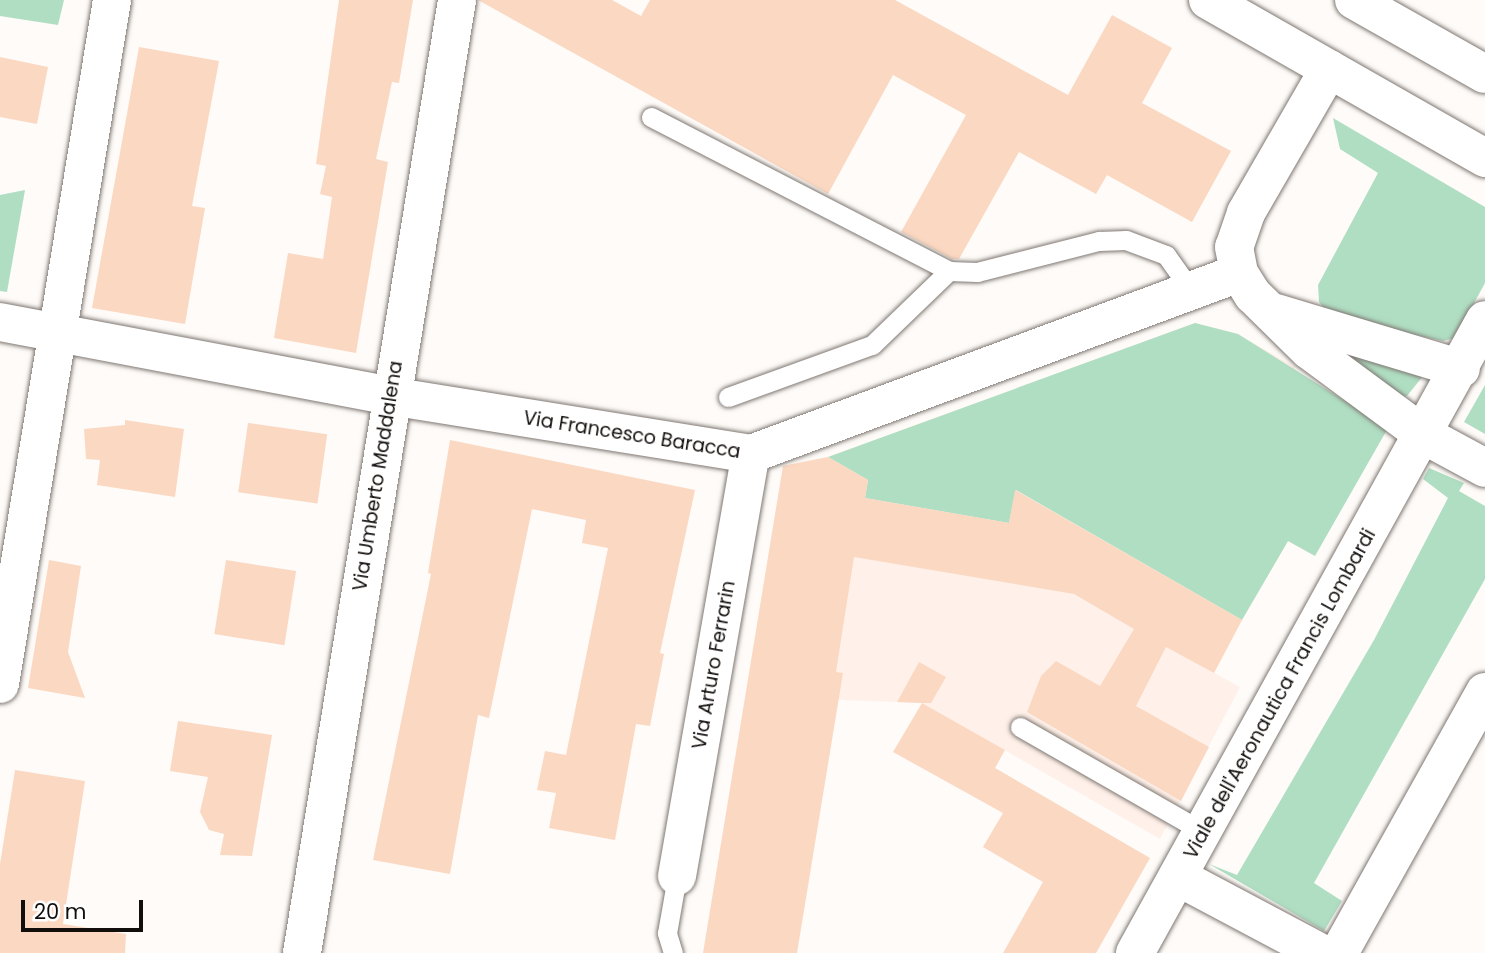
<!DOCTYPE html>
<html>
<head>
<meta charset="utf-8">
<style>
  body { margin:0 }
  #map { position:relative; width:1485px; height:953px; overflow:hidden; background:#fefbf8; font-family:Poppins,sans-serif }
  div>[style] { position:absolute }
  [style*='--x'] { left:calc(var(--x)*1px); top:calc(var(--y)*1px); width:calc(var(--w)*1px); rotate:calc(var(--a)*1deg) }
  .built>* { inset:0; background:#fff1e9 }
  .green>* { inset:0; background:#b0dec3 }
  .building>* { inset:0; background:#fbd8c2; transform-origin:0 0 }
  .roads { filter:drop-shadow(0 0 2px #7f7772) drop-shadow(0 0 2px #7f7772) }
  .service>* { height:19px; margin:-9.5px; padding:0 9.5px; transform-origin:9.5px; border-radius:9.5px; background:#fff }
  .minor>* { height:38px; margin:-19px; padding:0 19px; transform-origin:19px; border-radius:19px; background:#fff }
  .secondary>* { height:38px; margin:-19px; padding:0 19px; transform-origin:19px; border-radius:19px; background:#fff }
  span { translate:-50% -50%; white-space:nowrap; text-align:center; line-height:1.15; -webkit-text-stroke:5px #fff; paint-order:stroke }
  .street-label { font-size:19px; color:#120e0c }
  .scale { position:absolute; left:21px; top:900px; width:122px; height:32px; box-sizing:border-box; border:4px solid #120e0c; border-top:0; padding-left:9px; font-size:21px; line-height:24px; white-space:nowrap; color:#120e0c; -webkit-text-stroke:5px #fff; paint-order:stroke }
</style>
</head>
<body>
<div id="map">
  <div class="built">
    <i style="clip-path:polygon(1195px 323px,1238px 334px,1295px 367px,1315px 556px,1288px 541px,1242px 620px,1214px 673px,1240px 687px,1160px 839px,922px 703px,843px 700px,747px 688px,783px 466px,828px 457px)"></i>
  </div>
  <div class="green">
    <i style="clip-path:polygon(0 0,64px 0,58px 25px,0 16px)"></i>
    <i style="clip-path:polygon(1333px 118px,1485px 207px,1485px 283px,1455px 338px,1443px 341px,1331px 316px,1319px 302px,1318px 285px,1378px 173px,1340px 149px)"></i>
    <i style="clip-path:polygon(25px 190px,7px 292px,0 291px,0 195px)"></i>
    <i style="clip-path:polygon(1195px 323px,1238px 334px,1388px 428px,1315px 556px,1288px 541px,1242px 620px,1016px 490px,1009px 523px,865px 498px,868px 480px,828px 457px)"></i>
    <i style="clip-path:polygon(1347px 352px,1427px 371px,1407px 396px,1395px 397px)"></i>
    <i style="clip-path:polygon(1485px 385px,1485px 434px,1464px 422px)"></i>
    <i style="clip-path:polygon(1429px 468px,1464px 483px,1459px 491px,1485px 506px,1485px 579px,1314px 883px,1342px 901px,1324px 931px,1209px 864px,1237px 875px,1374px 640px,1448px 498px,1423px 479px)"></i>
  </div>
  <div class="building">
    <i style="clip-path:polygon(339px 0,413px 0,399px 83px,392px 82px,376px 159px,388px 162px,356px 353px,274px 338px,288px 253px,323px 259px,332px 197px,320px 194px,326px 166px,316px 164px)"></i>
    <i style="clip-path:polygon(478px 0,612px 0,641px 16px,650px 0,895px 0,1068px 95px,1112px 15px,1172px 48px,1142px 103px,1231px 151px,1192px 222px,1107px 175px,1096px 194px,1019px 152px,959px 259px,952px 259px,901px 232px,966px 115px,893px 75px,828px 194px)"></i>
    <i style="clip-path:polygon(139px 47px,219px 61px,192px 206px,205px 208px,185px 324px,92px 308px)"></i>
    <i style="clip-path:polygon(0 57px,48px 67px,37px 124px,0 117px)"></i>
    <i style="clip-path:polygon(125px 420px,184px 429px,175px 497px,97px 485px,100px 460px,86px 459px,84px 429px,125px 425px)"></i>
    <i style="left:248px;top:423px;width:80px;height:70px;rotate:8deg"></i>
    <i style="clip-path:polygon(450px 440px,695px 490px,660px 653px,664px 654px,650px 726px,636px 724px,615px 840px,549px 828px,556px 793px,537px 790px,545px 751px,566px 755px,608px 548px,582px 543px,586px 520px,532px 509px,489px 718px,478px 715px,450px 874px,373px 860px,431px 574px,428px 573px)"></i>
    <i style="clip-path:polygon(828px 457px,868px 480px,865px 498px,1009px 523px,1015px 490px,1242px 620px,1214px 673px,1166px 647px,1136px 706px,1209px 747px,1181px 801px,1027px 712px,1041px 676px,1056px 661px,1100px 686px,1134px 629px,1074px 594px,854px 557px,836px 672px,843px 673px,797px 953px,703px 953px,783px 466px)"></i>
    <i style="clip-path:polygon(49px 560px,81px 566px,68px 652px,85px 698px,28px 688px)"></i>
    <i style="left:226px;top:560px;width:71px;height:75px;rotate:9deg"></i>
    <i style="clip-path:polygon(919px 662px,946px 677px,931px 703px,922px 703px,1005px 750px,995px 768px,1150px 858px,1096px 953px,1003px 953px,1043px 882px,983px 847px,1003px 813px,893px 752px,922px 703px,897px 702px)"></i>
    <i style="clip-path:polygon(178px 721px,272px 735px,252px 856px,220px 855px,224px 834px,209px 830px,200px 812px,208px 777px,170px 771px)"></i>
    <i style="clip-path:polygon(15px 770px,85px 781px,63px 924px,126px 934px,125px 953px,0 953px,0 864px)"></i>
  </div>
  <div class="roads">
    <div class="service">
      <i style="--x:651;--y:117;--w:335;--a:27.3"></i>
      <i style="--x:949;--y:271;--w:28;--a:2"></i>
      <i style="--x:977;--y:272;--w:126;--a:-14.3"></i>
      <i style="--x:1099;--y:241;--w:27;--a:-2"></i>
      <i style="--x:1126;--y:240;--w:43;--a:20.6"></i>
      <i style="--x:1166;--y:255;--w:47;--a:54.6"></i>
      <i style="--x:728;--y:397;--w:153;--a:-19.9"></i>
      <i style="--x:872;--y:345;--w:107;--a:-43.9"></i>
      <i style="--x:1020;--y:727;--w:211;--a:29.8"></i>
      <i style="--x:673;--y:953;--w:21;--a:-107"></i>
      <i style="--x:667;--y:933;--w:58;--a:-80"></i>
    </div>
    <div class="minor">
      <i style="--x:1329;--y:69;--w:166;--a:120"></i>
      <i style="--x:1246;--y:213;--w:36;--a:109"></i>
      <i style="--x:1234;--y:247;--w:26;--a:79"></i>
      <i style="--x:1239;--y:273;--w:26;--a:58"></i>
      <i style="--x:1253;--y:295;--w:78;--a:44.5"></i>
      <i style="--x:1309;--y:350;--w:143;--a:36.5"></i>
      <i style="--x:1424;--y:435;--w:69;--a:28.4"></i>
      <i style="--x:1276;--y:313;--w:193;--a:16.8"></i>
      <i style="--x:0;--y:322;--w:397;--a:10.7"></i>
      <i style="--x:390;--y:396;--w:366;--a:9.1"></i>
      <i style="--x:751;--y:454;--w:520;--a:-20.35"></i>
      <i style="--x:0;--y:684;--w:693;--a:-80.7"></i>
      <i style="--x:677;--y:876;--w:428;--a:-80.1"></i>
      <i style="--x:1178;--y:877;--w:162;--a:28"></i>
      <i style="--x:302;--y:953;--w:966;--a:-80.76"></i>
      <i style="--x:1135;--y:953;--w:723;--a:-61.06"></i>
      <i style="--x:1339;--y:953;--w:299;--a:-60.8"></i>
    </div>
    <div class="secondary">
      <i style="--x:1208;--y:0;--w:319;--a:29.7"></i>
      <i style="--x:1354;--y:0;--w:150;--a:29.5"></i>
    </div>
  </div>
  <div class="street-label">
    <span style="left:632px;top:435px;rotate:9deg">Via Francesco Baracca</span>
    <span style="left:378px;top:476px;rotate:-81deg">Via Umberto Maddalena</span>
    <span style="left:714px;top:665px;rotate:-80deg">Via Arturo Ferrarin</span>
    <span style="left:1280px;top:694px;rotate:-61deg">Viale dell'Aeronautica Francis Lombardi</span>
  </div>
  <div class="scale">20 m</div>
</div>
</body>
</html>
